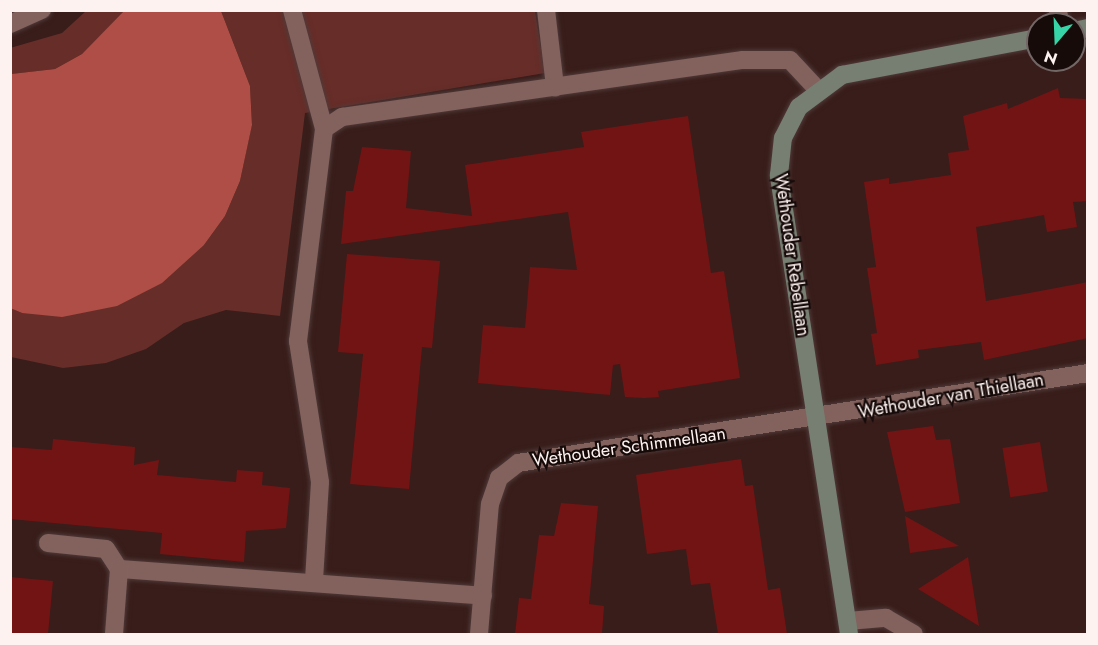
<!DOCTYPE html>
<html>
<head>
<meta charset="utf-8">
<style>
  body { margin:0 }
  #map { position:relative; width:1098px; height:645px; overflow:hidden; background:#381d1a; font-family:Jost,sans-serif }
  div>[style] { position:absolute }
  [style*='--x'] { left:calc(var(--x)*1px); top:calc(var(--y)*1px); width:calc(var(--w)*1px); rotate:calc(var(--a)*1deg) }
  .green>* { inset:0; background:#672d28 }
  .water>* { inset:0; background:#af4e46 }
  .building>* { inset:0; background:#721413; transform-origin:0 0 }
  .roads { filter:drop-shadow(0 0 2px #4f3a39) drop-shadow(0 0 2px #4f3a39) }
  .street>* { height:18px; margin:-9px; padding:0 9px; transform-origin:9px; border-radius:9px; background:#83625e }
  .secondary>* { height:18px; margin:-9px; padding:0 9px; transform-origin:9px; border-radius:9px; background:#777f72 }
  span { translate:-50% -50%; white-space:nowrap; text-align:center; line-height:1.15; -webkit-text-stroke:4.5px #170b0a; paint-order:stroke }
  .street-label { font-size:18px; color:#fdf2f0 }
  .frame { position:absolute; inset:0; border:12px solid #fdf2f0; pointer-events:none }
  .north { position:absolute; left:1026px; top:12px; width:60px; height:60px; box-sizing:border-box; background:#170b0a; border:2px solid #736766; border-radius:50%; rotate:199deg; font-size:16px; font-weight:700; line-height:24px; text-align:center; color:#fdf2f0 }
  .north::after { content:''; display:block; margin:auto; width:21px; height:27px; background:#36d4a7; clip-path:polygon(50% 0,100% 100%,50% 72%,0 100%) }
</style>
</head>
<body>
<div id="map">
  <div class="green">
    <i style="clip-path:polygon(86px 11px,125px 11px,82px 54px,55px 69px,11px 74px,10px 48px,62px 33px)"></i>
    <i style="clip-path:polygon(221px 11px,535px 11px,545px 73px,305px 113px,280px 316px,226px 310px,184px 323px,146px 349px,106px 363px,63px 368px,11px 357px,10px 308px,22px 313px,204px 245px,225px 216px,240px 181px,252px 124px,250px 86px)"></i>
  </div>
  <div class="water">
    <i style="clip-path:polygon(125px 10px,221px 11px,250px 86px,252px 125px,240px 181px,225px 216px,204px 245px,162px 283px,117px 306px,62px 317px,22px 313px,10px 308px,11px 74px,55px 69px,82px 54px)"></i>
  </div>
  <div class="building">
    <i style="clip-path:polygon(1058px 88px,1060px 98px,1088px 99px,1088px 201px,1073px 202px,1077px 227px,1047px 232px,1044px 215px,976px 227px,986px 301px,1088px 282px,1088px 338px,984px 360px,981px 342px,918px 350px,919px 358px,876px 365px,871px 334px,877px 333px,867px 268px,876px 267px,864px 182px,889px 178px,889px 184px,951px 175px,948px 153px,969px 150px,963px 116px,1007px 103px,1008px 109px)"></i>
    <i style="clip-path:polygon(688px 116px,711px 273px,724px 271px,740px 378px,658px 391px,659px 397px,644px 398px,625px 397px,620px 364px,613px 365px,610px 395px,478px 383px,483px 325px,525px 328px,530px 267px,577px 270px,568px 212px,341px 244px,346px 191px,353px 191px,362px 147px,411px 151px,406px 208px,472px 216px,465px 165px,584px 147px,581px 132px)"></i>
    <i style="clip-path:polygon(347px 254px,440px 261px,432px 348px,422px 347px,409px 489px,350px 484px,363px 354px,338px 352px)"></i>
    <i style="clip-path:polygon(933px 426px,936px 440px,950px 439px,960px 503px,905px 512px,887px 432px)"></i>
    <i style="clip-path:polygon(53px 439px,135px 447px,134px 465px,159px 460px,157px 475px,236px 482px,237px 470px,263px 472px,262px 485px,290px 488px,286px 528px,246px 531px,244px 562px,160px 554px,162px 533px,10px 519px,10px 447px,52px 450px)"></i>
    <i style="left:1040px;top:442px;width:50px;height:38px;rotate:81deg"></i>
    <i style="clip-path:polygon(741px 459px,745px 486px,753px 485px,768px 590px,780px 588px,787px 634px,718px 634px,710px 583px,691px 585px,686px 549px,647px 554px,636px 475px)"></i>
    <i style="clip-path:polygon(561px 503px,598px 506px,589px 604px,604px 606px,602px 634px,515px 634px,519px 598px,531px 599px,539px 535px,554px 536px)"></i>
    <i style="clip-path:polygon(905px 516px,959px 546px,910px 553px)"></i>
    <i style="clip-path:polygon(968px 557px,979px 626px,918px 589px)"></i>
    <i style="clip-path:polygon(10px 577px,53px 581px,48px 634px,10px 634px)"></i>
  </div>
  <div class="roads">
    <div class="street">
      <i style="--x:292;--y:10;--w:123;--a:74.9"></i>
      <i style="--x:546;--y:10;--w:78;--a:83.3"></i>
      <i style="--x:1058;--y:10;--w:14;--a:82"></i>
      <i style="--x:10;--y:24;--w:35;--a:-24"></i>
      <i style="--x:48;--y:543;--w:58;--a:5.9"></i>
      <i style="--x:106;--y:549;--w:24;--a:57"></i>
      <i style="--x:119;--y:569;--w:365;--a:4.2"></i>
      <i style="--x:314;--y:580;--w:98;--a:-86.5"></i>
      <i style="--x:320;--y:482;--w:143;--a:-98.9"></i>
      <i style="--x:298;--y:341;--w:214;--a:-83"></i>
      <i style="--x:324;--y:129;--w:22;--a:-34"></i>
      <i style="--x:342;--y:117;--w:405;--a:-8.1"></i>
      <i style="--x:743;--y:60;--w:47;--a:0"></i>
      <i style="--x:790;--y:60;--w:40;--a:47"></i>
      <i style="--x:848;--y:621;--w:38;--a:-5"></i>
      <i style="--x:886;--y:618;--w:32;--a:30"></i>
      <i style="--x:114;--y:634;--w:65;--a:-85.6"></i>
      <i style="--x:479;--y:634;--w:130;--a:-85.2"></i>
      <i style="--x:490;--y:504;--w:28;--a:-71"></i>
      <i style="--x:499;--y:478;--w:24;--a:-38"></i>
      <i style="--x:518;--y:463;--w:577;--a:-8.97"></i>
    </div>
    <div class="secondary">
      <i style="--x:1074;--y:31;--w:14;--a:-12"></i>
      <i style="--x:849;--y:634;--w:464;--a:-98.7"></i>
      <i style="--x:779;--y:175;--w:37;--a:-84"></i>
      <i style="--x:783;--y:138;--w:35;--a:-63"></i>
      <i style="--x:799;--y:107;--w:54;--a:-36.7"></i>
      <i style="--x:842;--y:75;--w:199;--a:-10.7"></i>
    </div>
  </div>
  <div class="street-label">
    <span style="left:792px;top:255px;rotate:82deg">Wethouder Rebellaan</span>
    <span style="left:951px;top:396px;rotate:-10deg">Wethouder van Thiellaan</span>
    <span style="left:629px;top:447px;rotate:-8deg">Wethouder Schimmellaan</span>
  </div>
  <div class="frame"></div>
  <div class="north">N</div>
</div>
</body>
</html>
